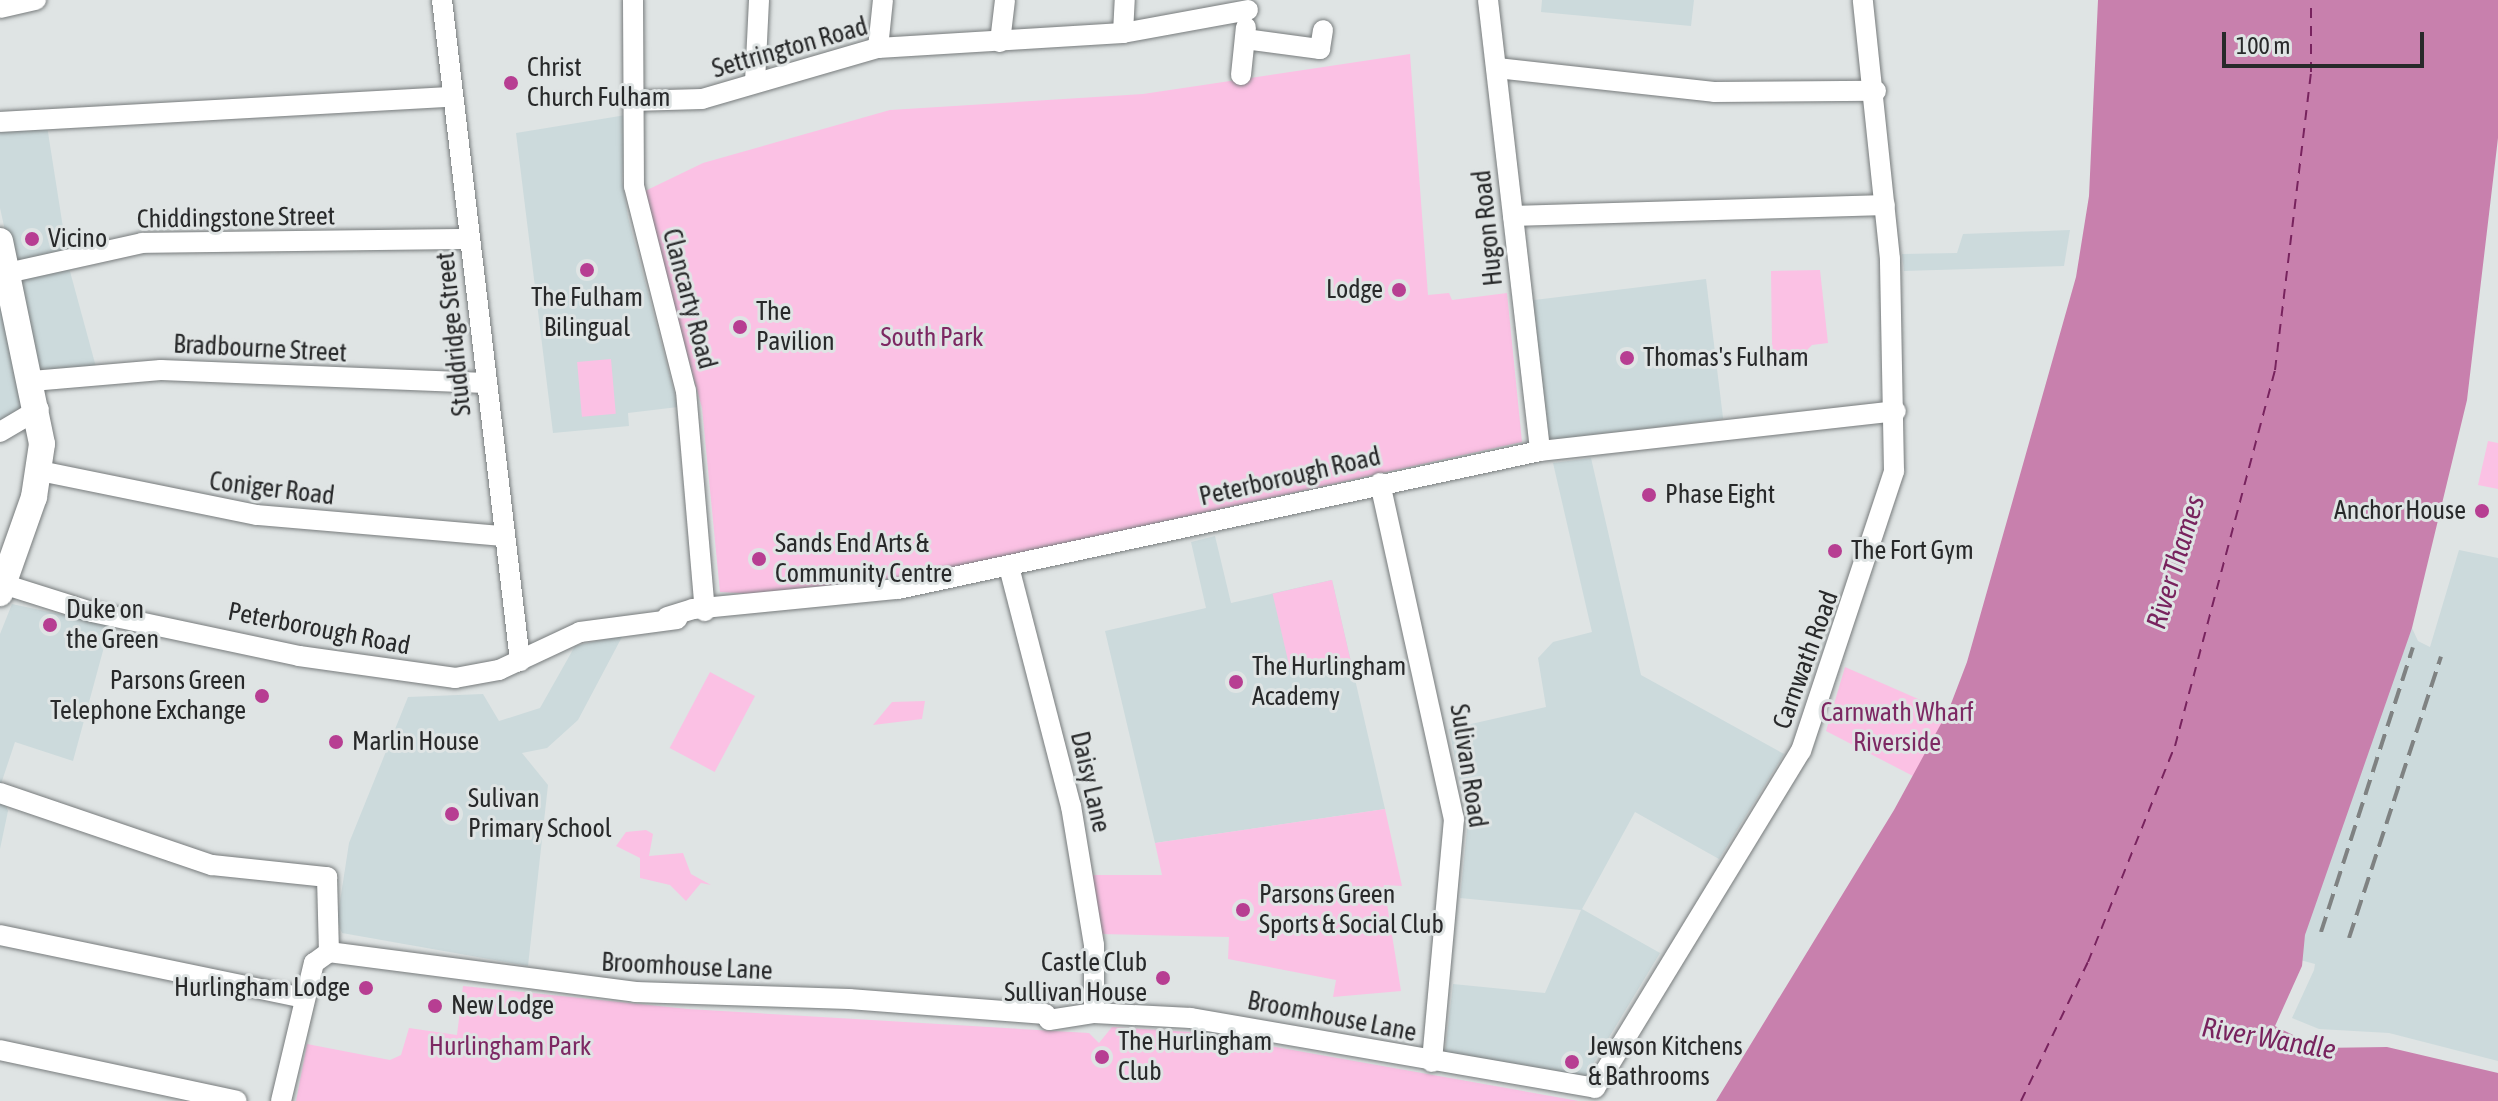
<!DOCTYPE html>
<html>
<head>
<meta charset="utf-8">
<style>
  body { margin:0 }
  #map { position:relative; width:2498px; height:1101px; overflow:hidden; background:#dfe4e4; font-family:"Asap Condensed",sans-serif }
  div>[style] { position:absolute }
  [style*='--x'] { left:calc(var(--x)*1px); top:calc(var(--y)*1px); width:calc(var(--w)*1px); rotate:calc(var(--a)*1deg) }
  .built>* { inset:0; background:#ccdadc; transform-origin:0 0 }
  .green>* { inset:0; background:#fbc1e4; transform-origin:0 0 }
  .water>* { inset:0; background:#c880ad }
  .ferry>* { height:2px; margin-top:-1px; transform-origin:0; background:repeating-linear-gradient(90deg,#78235e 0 10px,transparent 0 18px) }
  .roads { filter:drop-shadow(0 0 2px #777b7c) drop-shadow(0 0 2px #777b7c) }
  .minor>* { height:20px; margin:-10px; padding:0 10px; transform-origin:10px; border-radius:10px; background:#fff }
  .major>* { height:26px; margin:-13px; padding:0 13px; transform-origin:13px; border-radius:13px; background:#fff }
  .rail>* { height:4px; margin-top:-2px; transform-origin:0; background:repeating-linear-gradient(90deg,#7f8282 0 16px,transparent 0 24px) }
  .dots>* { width:22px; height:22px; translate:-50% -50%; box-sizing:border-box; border:4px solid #dfe4e4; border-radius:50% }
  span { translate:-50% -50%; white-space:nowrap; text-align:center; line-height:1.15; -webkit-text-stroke:6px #dfe4e4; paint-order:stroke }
  .street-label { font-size:26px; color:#28292a }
  .poi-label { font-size:26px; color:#28292a }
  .left { translate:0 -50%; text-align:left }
  .right { translate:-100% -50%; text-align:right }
  .park-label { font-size:26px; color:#7d2863 }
  .water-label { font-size:28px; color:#78235e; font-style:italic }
  .scale { position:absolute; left:2222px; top:32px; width:202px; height:36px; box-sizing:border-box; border:4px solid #28292a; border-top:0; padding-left:10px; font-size:24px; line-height:28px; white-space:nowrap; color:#28292a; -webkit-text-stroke:6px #dfe4e4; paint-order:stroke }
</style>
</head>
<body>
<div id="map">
  <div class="built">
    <i style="clip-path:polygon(1542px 0,1694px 0,1691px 26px,1541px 12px)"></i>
    <i style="clip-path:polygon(626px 115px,622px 180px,628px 217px,678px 407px,628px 413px,629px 426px,553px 433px,516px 133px)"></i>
    <i style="clip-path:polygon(47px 126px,67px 253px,21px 265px,11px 257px,0 208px,0 127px)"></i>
    <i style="clip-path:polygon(2070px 230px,2064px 266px,1904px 271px,1902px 254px,1957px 253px,1963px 234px)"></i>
    <i style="clip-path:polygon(68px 264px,96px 367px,49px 374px,39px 369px,16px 284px,23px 273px)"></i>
    <i style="left:1706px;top:279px;width:141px;height:175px;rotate:83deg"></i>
    <i style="clip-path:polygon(0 302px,24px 411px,0 427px)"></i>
    <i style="clip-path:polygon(1591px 458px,1641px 675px,1784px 754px,1719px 859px,1635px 812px,1582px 909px,1660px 953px,1585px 1077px,1445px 1053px,1453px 984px,1545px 993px,1581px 910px,1460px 898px,1468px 820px,1449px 729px,1546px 707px,1538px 658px,1553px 642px,1592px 632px,1553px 463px)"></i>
    <i style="clip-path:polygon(1215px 536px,1231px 603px,1332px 580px,1385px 809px,1155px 843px,1105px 631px,1206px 608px,1191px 542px)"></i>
    <i style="clip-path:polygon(2459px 550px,2498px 558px,2498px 1061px,2389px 1033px,2319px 1029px,2292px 1018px,2314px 970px,2315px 964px,2300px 960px,2305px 935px,2378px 639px,2402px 646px,2412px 628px,2418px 641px,2430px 647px)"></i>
    <i style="clip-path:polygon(12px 604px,110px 625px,73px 761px,15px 742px,0 787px,8px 811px,0 849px,0 634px)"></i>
    <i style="clip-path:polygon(623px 635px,578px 720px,547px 748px,522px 753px,548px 785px,528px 966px,342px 933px,337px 921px,349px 843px,408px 697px,483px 694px,499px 721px,540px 708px,575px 646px)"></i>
  </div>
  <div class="green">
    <i style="clip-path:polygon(1410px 54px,1428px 295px,1449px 293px,1452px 300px,1507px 293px,1522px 442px,926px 574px,755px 594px,720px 592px,702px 408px,643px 192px,703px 163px,890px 110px,1143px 94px)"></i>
    <i style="clip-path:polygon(1820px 270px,1828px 343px,1812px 345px,1802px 355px,1766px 357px,1772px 343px,1771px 271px)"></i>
    <i style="left:611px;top:359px;width:55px;height:34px;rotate:85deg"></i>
    <i style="clip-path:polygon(2488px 441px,2498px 443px,2498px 489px,2478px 485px)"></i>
    <i style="left:1332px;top:580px;width:83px;height:61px;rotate:77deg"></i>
    <i style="clip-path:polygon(1845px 667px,1948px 712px,1913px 776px,1826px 731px)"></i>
    <i style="left:710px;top:672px;width:51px;height:86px;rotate:28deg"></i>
    <i style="clip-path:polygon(925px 701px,922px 719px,873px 725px,892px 702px)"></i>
    <i style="clip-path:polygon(1385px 809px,1402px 886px,1384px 885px,1401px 991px,1333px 997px,1336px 980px,1228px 959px,1229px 937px,1101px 934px,1092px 875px,1162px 875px,1155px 843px)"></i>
    <i style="clip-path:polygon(646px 830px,653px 834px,649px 856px,683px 853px,691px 874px,711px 885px,701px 883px,686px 901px,670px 885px,640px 878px,640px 858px,616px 846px,626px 832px)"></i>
    <i style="clip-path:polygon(463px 986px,688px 1009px,1089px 1033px,1099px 1043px,1112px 1027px,1191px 1032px,1579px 1101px,296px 1101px,307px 1044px,390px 1060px,401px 1055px,409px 1028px,457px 1035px)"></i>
  </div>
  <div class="water">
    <i style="clip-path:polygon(2098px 0,2498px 0,2498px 138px,2467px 400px,2412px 628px,2305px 935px,2302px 966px,2275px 1026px,2319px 1048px,2387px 1047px,2498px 1073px,2498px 1101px,1716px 1101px,1894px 810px,1949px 709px,1967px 662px,2076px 277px,2089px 196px)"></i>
  </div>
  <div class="ferry">
    <i style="--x:2021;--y:1101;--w:154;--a:-64.3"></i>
    <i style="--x:2088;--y:962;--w:233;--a:-68.1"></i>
    <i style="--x:2175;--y:746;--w:389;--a:-75.1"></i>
    <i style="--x:2275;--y:370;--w:300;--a:-83.1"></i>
    <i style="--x:2311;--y:72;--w:72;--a:-90"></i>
  </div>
  <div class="roads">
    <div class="minor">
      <i style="--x:442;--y:0;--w:666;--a:83.27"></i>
      <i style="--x:633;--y:0;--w:186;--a:89.7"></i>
      <i style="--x:634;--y:186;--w:211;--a:75.8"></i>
      <i style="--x:686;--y:391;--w:221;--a:85.1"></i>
      <i style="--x:1488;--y:0;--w:454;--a:83.4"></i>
      <i style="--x:0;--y:8;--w:37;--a:-13"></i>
      <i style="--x:1123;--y:33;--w:33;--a:-87"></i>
      <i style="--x:1245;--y:39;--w:76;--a:7.6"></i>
      <i style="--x:1320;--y:49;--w:19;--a:-81"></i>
      <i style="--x:1000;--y:42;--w:42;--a:-83.2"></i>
      <i style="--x:878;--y:48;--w:48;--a:-84.1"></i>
      <i style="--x:1497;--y:68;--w:218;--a:6.3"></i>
      <i style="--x:1714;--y:92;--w:162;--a:-0.4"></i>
      <i style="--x:1241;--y:75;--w:48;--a:-84.1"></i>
      <i style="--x:755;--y:82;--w:82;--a:-87.2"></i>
      <i style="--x:632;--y:101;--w:70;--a:-1.6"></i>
      <i style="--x:702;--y:99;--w:183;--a:-16.2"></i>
      <i style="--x:878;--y:48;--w:245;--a:-3.5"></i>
      <i style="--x:1123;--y:33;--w:127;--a:-10.4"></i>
      <i style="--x:0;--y:122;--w:449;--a:-3.2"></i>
      <i style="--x:1513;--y:216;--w:372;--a:-1.7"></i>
      <i style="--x:7;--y:273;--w:138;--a:-12.5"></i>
      <i style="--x:142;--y:243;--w:328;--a:-0.7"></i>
      <i style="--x:32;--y:381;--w:129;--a:-4.9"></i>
      <i style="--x:161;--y:370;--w:325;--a:2.3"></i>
      <i style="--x:0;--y:432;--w:45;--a:-30.5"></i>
      <i style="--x:40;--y:471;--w:221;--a:11.5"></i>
      <i style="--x:257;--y:515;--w:246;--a:4.9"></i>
      <i style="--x:1380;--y:483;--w:344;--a:77.6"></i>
      <i style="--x:1454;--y:819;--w:244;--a:95.2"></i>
      <i style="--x:1009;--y:567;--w:247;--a:75.5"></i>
      <i style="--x:1071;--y:806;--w:141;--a:80.6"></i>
      <i style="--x:1094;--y:945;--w:68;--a:90"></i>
      <i style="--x:3;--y:584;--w:93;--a:17.5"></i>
      <i style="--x:92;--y:612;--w:212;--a:12"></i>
      <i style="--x:299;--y:656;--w:158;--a:8"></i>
      <i style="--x:455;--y:678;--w:45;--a:-10.3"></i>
      <i style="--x:499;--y:670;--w:89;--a:-25.1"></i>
      <i style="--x:580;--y:632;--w:98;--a:-7.6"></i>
      <i style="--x:667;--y:617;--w:27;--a:-17"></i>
      <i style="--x:693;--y:609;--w:206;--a:-5.6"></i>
      <i style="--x:898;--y:589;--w:657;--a:-12.13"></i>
      <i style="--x:1540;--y:451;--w:358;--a:-6.4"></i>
      <i style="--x:0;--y:793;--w:224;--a:18.8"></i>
      <i style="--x:212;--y:865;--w:116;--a:6"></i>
      <i style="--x:327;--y:877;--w:75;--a:88.5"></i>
      <i style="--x:0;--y:935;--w:309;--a:11.7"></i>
      <i style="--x:0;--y:1050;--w:242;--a:12.1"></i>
      <i style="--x:281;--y:1101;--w:142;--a:-76.6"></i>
      <i style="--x:314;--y:963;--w:19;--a:-36"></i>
      <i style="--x:329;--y:952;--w:309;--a:7.4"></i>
      <i style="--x:635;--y:992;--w:214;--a:1.9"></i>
      <i style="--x:849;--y:999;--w:197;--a:4.4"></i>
      <i style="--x:1045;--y:1014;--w:7;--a:56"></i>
      <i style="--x:1049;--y:1020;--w:46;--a:-8.8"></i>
      <i style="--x:1094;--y:1013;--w:97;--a:3"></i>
      <i style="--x:1191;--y:1018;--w:410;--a:9.8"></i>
      <i style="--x:1595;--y:1088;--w:395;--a:-58.6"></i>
      <i style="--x:1801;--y:751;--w:295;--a:-71.6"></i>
      <i style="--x:1894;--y:471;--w:212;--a:-91.1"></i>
      <i style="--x:1890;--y:259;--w:260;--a:-96"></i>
    </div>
    <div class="major">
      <i style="--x:0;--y:241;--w:207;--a:78.3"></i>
      <i style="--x:42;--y:444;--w:54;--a:98.6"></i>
      <i style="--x:34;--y:497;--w:102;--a:109.5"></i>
    </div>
  </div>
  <div class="rail">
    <i style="--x:2321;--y:932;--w:299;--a:-72.1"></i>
    <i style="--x:2349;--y:938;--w:296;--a:-71.9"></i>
  </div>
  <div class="dots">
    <i style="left:511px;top:83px;background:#b73e92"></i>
    <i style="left:32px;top:239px;background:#b73e92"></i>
    <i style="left:587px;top:270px;background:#b73e92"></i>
    <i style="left:1399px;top:290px;background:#b73e92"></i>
    <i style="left:740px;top:327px;background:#b73e92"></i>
    <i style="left:1627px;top:358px;background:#b73e92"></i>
    <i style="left:1649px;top:495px;background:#b73e92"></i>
    <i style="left:2482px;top:511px;background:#b73e92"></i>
    <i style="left:1835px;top:551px;background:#b73e92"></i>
    <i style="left:759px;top:559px;background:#b73e92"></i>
    <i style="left:50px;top:625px;background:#b73e92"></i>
    <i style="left:1236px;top:682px;background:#b73e92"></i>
    <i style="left:262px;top:696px;background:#b73e92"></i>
    <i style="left:336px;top:742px;background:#b73e92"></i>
    <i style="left:452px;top:814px;background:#b73e92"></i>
    <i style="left:1243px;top:910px;background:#b73e92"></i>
    <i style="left:1163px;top:978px;background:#b73e92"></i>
    <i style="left:366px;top:988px;background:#b73e92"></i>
    <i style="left:435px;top:1006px;background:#b73e92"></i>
    <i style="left:1102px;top:1057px;background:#b73e92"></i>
    <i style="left:1572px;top:1062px;background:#b73e92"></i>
  </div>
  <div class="street-label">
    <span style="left:790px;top:48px;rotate:-16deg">Settrington Road</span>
    <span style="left:236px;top:218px;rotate:-1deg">Chiddingstone Street</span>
    <span style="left:1488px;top:228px;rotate:-96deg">Hugon Road</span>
    <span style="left:689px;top:299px;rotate:75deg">Clancarty Road</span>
    <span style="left:454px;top:334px;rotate:-96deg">Studdridge Street</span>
    <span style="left:260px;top:349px;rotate:3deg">Bradbourne Street</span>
    <span style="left:1290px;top:477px;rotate:-13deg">Peterborough Road</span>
    <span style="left:272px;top:489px;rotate:7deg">Coniger Road</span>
    <span style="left:319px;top:629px;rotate:11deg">Peterborough Road</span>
    <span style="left:1806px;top:660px;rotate:-70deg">Carnwath Road</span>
    <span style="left:1468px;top:766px;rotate:81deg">Sulivan Road</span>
    <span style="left:1090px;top:782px;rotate:77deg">Daisy Lane</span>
    <span style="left:687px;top:967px;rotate:3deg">Broomhouse Lane</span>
    <span style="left:1332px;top:1017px;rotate:11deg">Broomhouse Lane</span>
  </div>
  <div class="poi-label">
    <span class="left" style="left:527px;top:83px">Christ<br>Church Fulham</span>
    <span class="left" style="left:48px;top:239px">Vicino</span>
    <span class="right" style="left:1383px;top:290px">Lodge</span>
    <span style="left:587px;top:313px">The Fulham<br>Bilingual</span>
    <span class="left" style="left:756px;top:327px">The<br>Pavilion</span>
    <span class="left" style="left:1643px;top:358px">Thomas's Fulham</span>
    <span class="left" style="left:1665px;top:495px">Phase Eight</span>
    <span class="right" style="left:2466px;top:511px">Anchor House</span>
    <span class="left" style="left:775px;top:559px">Sands End Arts &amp;<br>Community Centre</span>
    <span class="left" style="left:1851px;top:551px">The Fort Gym</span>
    <span class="left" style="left:66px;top:625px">Duke on<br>the Green</span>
    <span class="left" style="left:1252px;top:682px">The Hurlingham<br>Academy</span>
    <span class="right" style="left:246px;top:696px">Parsons Green<br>Telephone Exchange</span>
    <span class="left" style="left:352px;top:742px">Marlin House</span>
    <span class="left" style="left:468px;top:814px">Sulivan<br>Primary School</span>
    <span class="left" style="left:1259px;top:910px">Parsons Green<br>Sports &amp; Social Club</span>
    <span class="right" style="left:1147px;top:978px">Castle Club<br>Sullivan House</span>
    <span class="right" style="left:350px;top:988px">Hurlingham Lodge</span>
    <span class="left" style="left:451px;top:1006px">New Lodge</span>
    <span class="left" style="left:1118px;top:1057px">The Hurlingham<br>Club</span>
    <span class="left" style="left:1588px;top:1062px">Jewson Kitchens<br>&amp; Bathrooms</span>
  </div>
  <div class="park-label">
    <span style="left:932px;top:338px">South Park</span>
    <span style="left:1897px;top:728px">Carnwath Wharf<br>Riverside</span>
    <span style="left:510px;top:1047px">Hurlingham Park</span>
  </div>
  <div class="water-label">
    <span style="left:2175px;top:562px;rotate:-73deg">River Thames</span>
    <span style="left:2269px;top:1038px;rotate:10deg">River Wandle</span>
  </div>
  <div class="scale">100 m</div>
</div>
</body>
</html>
